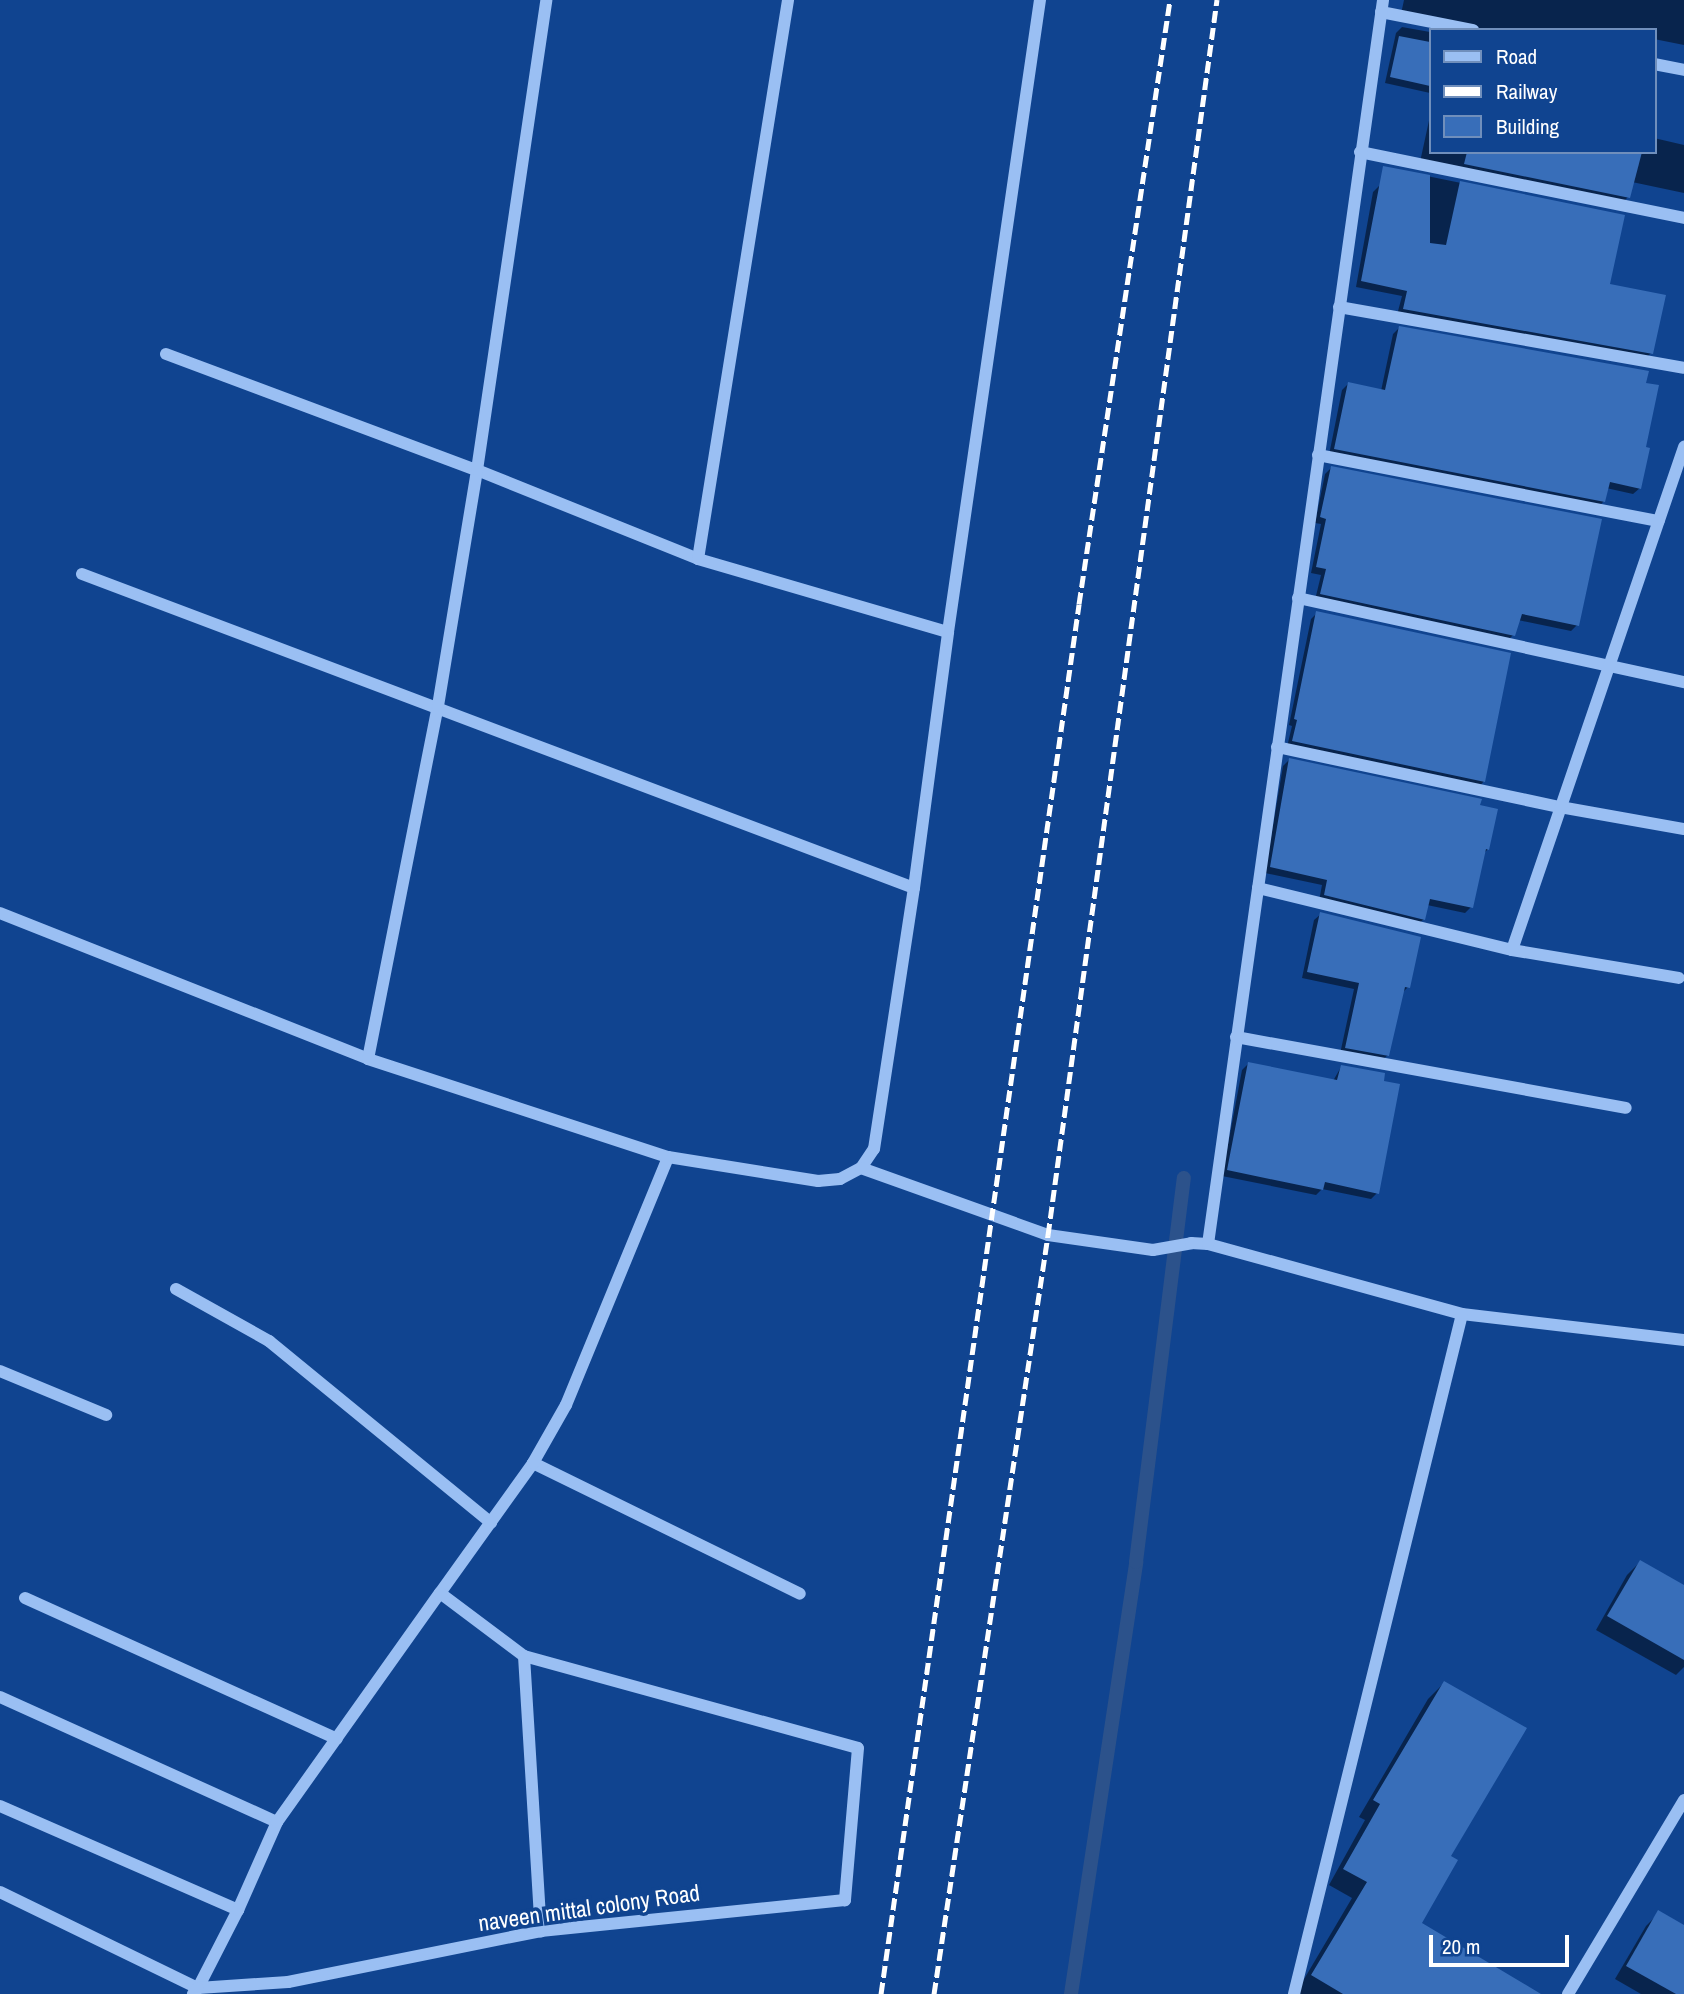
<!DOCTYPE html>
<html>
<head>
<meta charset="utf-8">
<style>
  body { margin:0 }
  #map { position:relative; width:1684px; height:1994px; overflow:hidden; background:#104490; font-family:"Archivo Narrow",sans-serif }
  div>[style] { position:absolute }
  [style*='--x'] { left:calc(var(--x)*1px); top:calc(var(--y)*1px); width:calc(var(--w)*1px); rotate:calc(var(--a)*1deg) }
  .shadow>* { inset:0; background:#0007 }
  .stream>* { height:14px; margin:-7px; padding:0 7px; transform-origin:7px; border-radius:7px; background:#2c528b }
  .building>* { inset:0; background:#386eb9 }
  .minor>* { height:12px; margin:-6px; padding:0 6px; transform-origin:6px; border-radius:6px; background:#9abff3 }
  .rail>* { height:5px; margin-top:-2.5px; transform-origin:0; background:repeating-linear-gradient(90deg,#fff 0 12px,transparent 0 17px) }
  span { translate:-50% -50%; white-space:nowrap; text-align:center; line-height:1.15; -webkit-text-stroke:7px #104490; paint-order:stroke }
  .street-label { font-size:23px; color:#fff }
  .legend { position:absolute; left:1429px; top:28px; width:228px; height:126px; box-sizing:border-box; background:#104490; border:2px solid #708fbc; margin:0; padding:9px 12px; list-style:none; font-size:21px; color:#fff }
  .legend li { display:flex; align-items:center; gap:14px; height:35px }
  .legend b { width:35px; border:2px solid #708fbc }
  .scale { position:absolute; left:1429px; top:1935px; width:140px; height:32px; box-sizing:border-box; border:4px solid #fff; border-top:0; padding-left:9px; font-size:21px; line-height:24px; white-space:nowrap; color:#fff; -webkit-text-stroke:5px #104490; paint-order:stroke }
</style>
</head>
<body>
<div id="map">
  <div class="shadow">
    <i style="clip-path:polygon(1404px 0,1684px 0,1684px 45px,1654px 39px,1654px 30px,1472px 30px,1401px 14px)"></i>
    <i style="clip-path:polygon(1402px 27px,1430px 32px,1430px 93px,1385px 83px,1396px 33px)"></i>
    <i style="clip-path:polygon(1430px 116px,1430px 152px,1654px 152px,1654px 138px,1684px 145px,1684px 193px,1632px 182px,1628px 197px,1622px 203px,1420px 162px)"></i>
    <i style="clip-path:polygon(1422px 175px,1623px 216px,1608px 285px,1651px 353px,1645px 359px,1397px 315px,1402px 296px,1356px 287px,1373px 192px,1379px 186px)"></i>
    <i style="clip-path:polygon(1399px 328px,1644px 384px,1644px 448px,1640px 488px,1633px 494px,1606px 488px,1604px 501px,1598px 507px,1329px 455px,1342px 390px,1348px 384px,1381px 391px,1393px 334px)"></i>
    <i style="clip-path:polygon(1331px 468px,1577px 625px,1571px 631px,1518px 620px,1513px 635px,1507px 641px,1315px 600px,1321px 575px,1311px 573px,1321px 524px,1315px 523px,1325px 474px)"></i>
    <i style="clip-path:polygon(1317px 613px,1484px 781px,1478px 788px,1287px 747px,1292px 726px,1289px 725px,1311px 619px)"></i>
    <i style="clip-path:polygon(1289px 760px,1478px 806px,1488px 849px,1483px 854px,1471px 907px,1465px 913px,1427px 905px,1424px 919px,1417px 925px,1319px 901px,1322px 885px,1265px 873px,1283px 766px)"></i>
    <i style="clip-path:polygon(1321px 914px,1408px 987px,1401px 994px,1388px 1055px,1381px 1061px,1340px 1054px,1354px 989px,1302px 978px,1314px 920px)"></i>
    <i style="clip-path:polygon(1248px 1064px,1333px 1081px,1341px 1067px,1377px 1193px,1371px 1199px,1322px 1189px,1316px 1195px,1222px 1176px,1242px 1070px)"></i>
    <i style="clip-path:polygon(1640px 1562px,1684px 1587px,1684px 1667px,1676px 1675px,1596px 1630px,1627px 1575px)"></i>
    <i style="clip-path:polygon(1444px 1683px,1449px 1857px,1419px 1924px,1498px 1994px,1301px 1994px,1297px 1991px,1352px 1898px,1329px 1885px,1365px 1820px,1359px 1817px,1428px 1699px)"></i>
    <i style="clip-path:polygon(1659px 1913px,1684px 1927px,1684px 1994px,1641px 1994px,1615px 1979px,1646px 1926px)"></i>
  </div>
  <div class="stream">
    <i style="--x:1071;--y:1994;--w:437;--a:-81.4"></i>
    <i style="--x:1136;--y:1562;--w:387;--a:-82.9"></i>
  </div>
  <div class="building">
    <i style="clip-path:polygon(1399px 36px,1430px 42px,1430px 86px,1390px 77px)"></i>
    <i style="clip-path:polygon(1467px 152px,1642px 152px,1630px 198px,1464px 164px)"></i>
    <i style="clip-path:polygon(1383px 166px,1430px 175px,1430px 243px,1446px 245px,1460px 181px,1625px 215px,1610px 284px,1666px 295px,1653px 354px,1403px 309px,1407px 291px,1361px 281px)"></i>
    <i style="clip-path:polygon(1399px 326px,1649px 371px,1646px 383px,1659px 385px,1646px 447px,1650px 448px,1641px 489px,1610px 482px,1605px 502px,1334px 449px,1348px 382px,1385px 390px)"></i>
    <i style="clip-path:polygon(1331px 466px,1602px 519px,1579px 626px,1522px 614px,1515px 636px,1320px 594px,1326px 569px,1316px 567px,1326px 519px,1320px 517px)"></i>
    <i style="clip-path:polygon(1316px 611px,1511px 653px,1485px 782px,1292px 741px,1297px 720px,1294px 719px)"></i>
    <i style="clip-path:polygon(1289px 758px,1482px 799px,1480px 805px,1498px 809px,1489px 850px,1486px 849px,1473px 908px,1430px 899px,1425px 920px,1324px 895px,1327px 880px,1270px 867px)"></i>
    <i style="clip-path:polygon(1320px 912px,1421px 937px,1410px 988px,1405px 987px,1389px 1056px,1345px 1048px,1359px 983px,1307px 972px)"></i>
    <i style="clip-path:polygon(1248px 1062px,1337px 1080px,1341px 1065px,1385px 1073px,1384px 1081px,1400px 1084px,1379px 1194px,1325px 1182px,1323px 1190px,1227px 1170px)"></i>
    <i style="clip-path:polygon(1640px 1560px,1684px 1585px,1684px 1660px,1607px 1616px)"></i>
    <i style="clip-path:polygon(1444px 1681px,1527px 1728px,1451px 1856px,1458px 1860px,1422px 1923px,1541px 1994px,1343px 1994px,1311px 1975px,1367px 1882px,1343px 1869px,1380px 1804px,1373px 1800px)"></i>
    <i style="clip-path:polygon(1658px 1910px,1684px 1925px,1684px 1994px,1676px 1994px,1626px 1966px)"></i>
  </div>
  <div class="minor">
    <i style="--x:1381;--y:12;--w:94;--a:11.1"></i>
    <i style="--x:1654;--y:64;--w:31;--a:11"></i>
    <i style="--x:1360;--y:152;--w:331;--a:11.5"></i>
    <i style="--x:1339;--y:307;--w:350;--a:10"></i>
    <i style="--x:166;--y:354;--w:332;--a:20.5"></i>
    <i style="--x:477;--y:470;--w:238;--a:21.9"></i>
    <i style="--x:698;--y:559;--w:260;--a:16.3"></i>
    <i style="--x:1318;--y:455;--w:347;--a:11"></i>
    <i style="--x:698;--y:559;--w:566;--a:-80.85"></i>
    <i style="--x:82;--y:574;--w:889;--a:20.68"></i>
    <i style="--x:1298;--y:598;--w:395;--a:12.3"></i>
    <i style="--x:1277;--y:747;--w:289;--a:12"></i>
    <i style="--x:1560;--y:807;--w:126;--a:10.1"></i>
    <i style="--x:1258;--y:888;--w:261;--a:13.7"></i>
    <i style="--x:1512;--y:950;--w:169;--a:9.5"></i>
    <i style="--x:0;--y:913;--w:396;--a:21.6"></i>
    <i style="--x:368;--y:1059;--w:360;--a:-78.8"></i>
    <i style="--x:438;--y:706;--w:239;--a:-80.6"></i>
    <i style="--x:477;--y:470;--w:475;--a:-81.6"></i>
    <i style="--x:1512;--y:950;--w:532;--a:-71.12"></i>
    <i style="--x:1236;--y:1037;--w:396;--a:10.3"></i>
    <i style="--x:368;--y:1059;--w:316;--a:18.1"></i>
    <i style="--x:668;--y:1157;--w:152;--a:9.1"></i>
    <i style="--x:818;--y:1181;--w:22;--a:-5"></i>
    <i style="--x:840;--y:1179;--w:24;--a:-28"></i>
    <i style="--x:861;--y:1168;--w:23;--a:-56"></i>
    <i style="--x:874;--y:1149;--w:264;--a:-81.3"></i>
    <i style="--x:914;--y:888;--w:258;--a:-82.4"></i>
    <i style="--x:948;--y:632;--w:639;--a:-81.72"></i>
    <i style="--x:861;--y:1168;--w:199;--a:19.7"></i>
    <i style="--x:1048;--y:1235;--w:106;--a:8.1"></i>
    <i style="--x:1153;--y:1250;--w:39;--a:-10"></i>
    <i style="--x:1191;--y:1243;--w:17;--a:3"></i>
    <i style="--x:1208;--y:1244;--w:263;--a:15.4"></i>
    <i style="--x:1462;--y:1314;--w:224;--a:6.7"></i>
    <i style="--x:1208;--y:1244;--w:1256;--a:-81.99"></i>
    <i style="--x:176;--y:1289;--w:107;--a:29.2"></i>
    <i style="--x:269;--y:1341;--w:287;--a:39.3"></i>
    <i style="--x:0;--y:1371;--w:115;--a:22.5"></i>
    <i style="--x:533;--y:1463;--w:297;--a:26.1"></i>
    <i style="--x:440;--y:1593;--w:160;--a:-54.4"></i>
    <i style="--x:533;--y:1463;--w:67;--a:-60.4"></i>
    <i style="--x:566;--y:1405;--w:268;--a:-67.6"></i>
    <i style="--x:25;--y:1598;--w:342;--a:24.3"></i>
    <i style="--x:524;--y:1656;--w:276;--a:86.5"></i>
    <i style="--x:0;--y:1697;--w:304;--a:24.3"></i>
    <i style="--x:0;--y:1806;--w:260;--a:23.6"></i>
    <i style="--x:0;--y:1892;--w:220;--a:25.9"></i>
    <i style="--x:198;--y:1988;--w:88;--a:-62.9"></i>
    <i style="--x:238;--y:1910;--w:96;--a:-66.1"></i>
    <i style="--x:277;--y:1822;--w:281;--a:-54.6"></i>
    <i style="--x:440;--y:1593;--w:105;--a:36.9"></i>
    <i style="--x:524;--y:1656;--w:346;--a:15.4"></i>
    <i style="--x:858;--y:1748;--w:153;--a:94.9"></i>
    <i style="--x:845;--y:1900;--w:306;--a:174.2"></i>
    <i style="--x:541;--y:1931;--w:258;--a:168.6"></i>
    <i style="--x:288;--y:1982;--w:90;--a:176.2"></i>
    <i style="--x:198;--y:1988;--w:8;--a:130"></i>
    <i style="--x:1294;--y:1994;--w:700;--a:-76.12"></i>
    <i style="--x:1568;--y:1994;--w:226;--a:-59.1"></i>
  </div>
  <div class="rail">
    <i style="--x:881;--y:1994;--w:1404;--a:-81.89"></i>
    <i style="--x:1079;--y:604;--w:611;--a:-81.43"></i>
    <i style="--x:934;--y:1994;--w:768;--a:-81.46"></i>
    <i style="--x:1048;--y:1235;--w:1247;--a:-82.21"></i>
  </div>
  <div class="street-label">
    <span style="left:589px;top:1908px;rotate:-8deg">naveen mittal colony Road</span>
  </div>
  <ul class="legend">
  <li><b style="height:9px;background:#9abff3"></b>Road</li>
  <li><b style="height:9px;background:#fff"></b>Railway</li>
  <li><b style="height:19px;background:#386eb9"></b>Building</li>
  </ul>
  <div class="scale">20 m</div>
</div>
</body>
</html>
